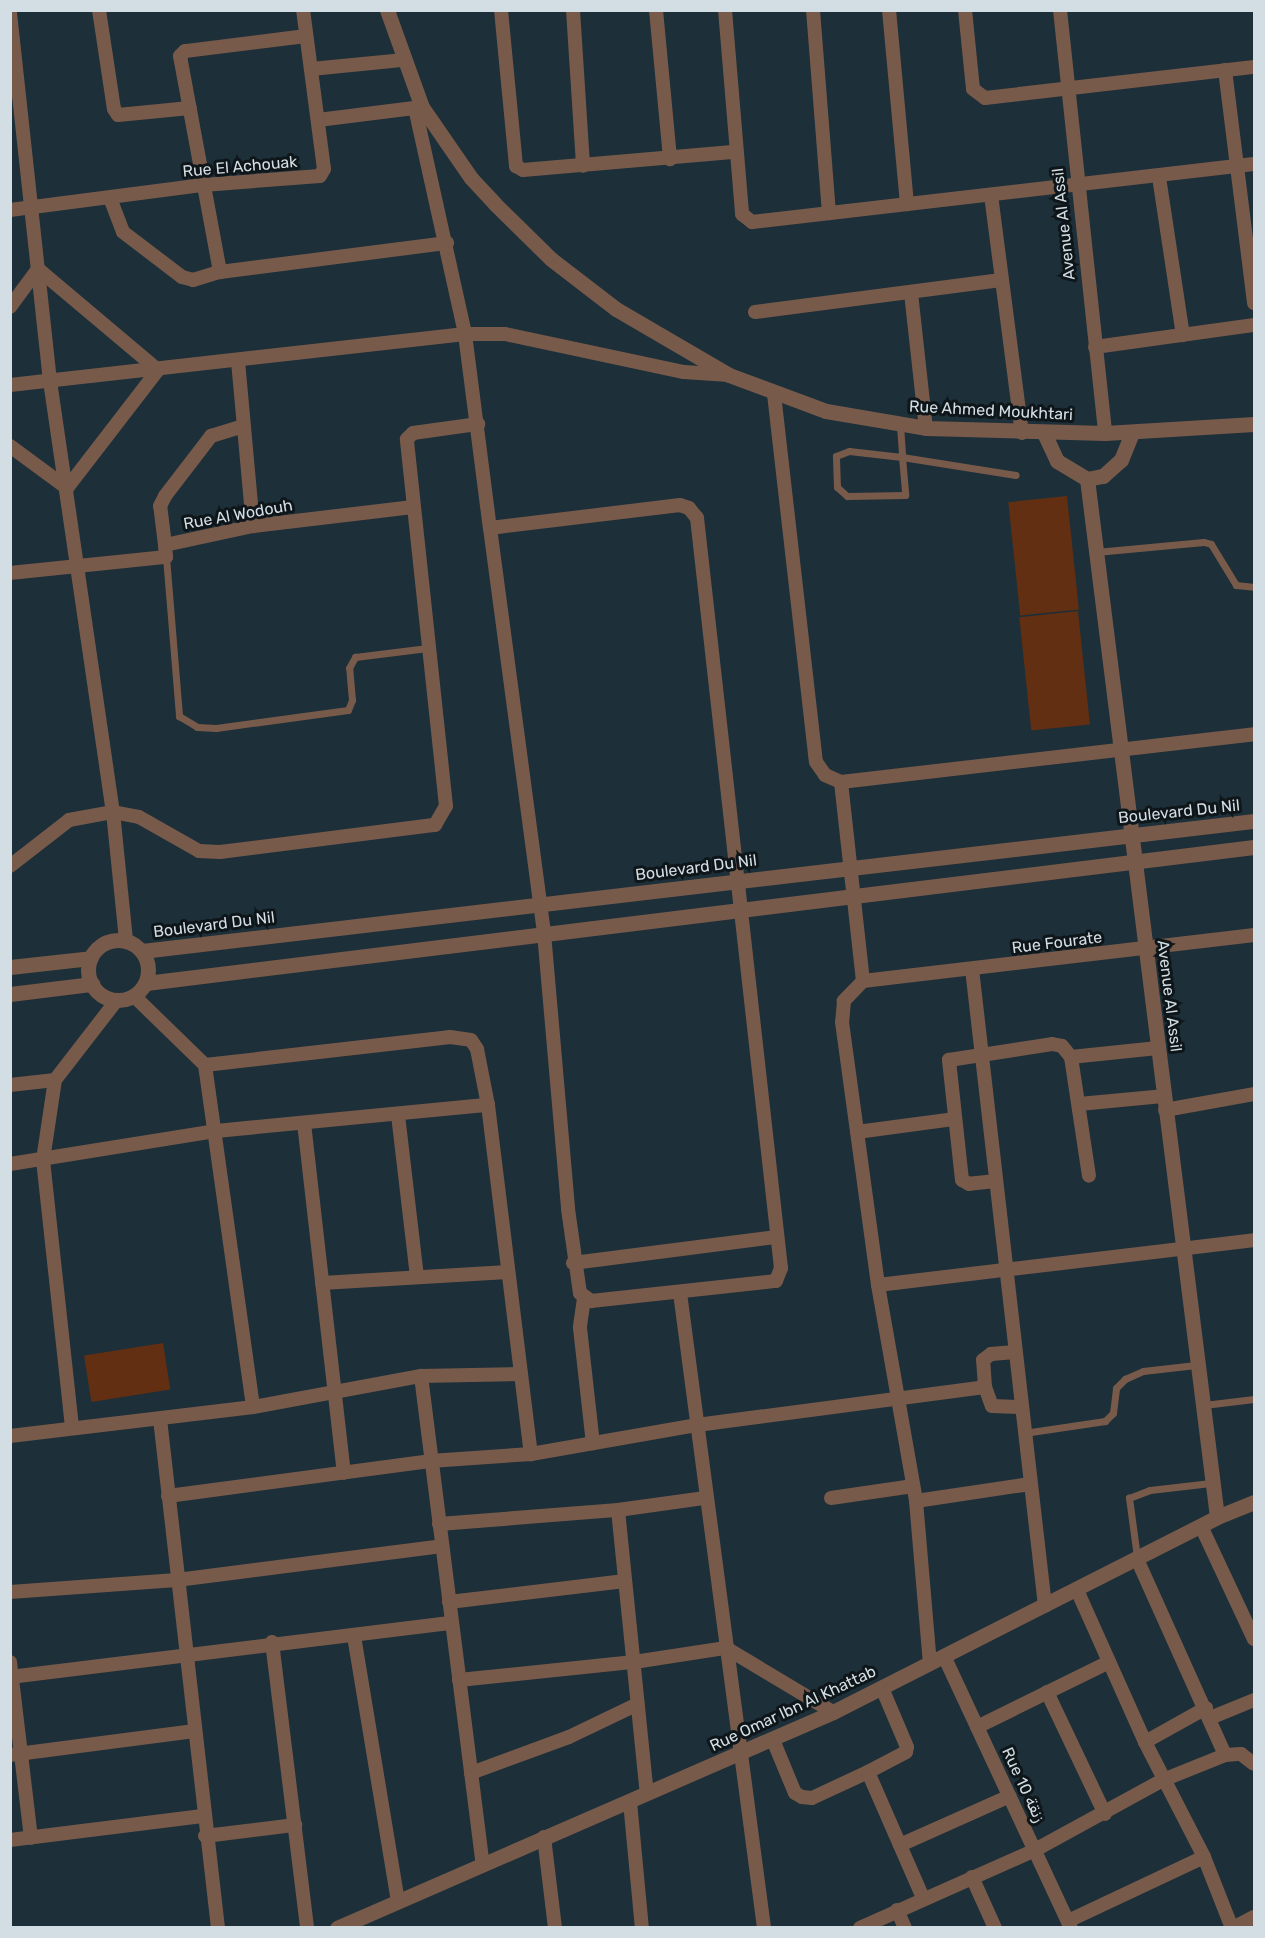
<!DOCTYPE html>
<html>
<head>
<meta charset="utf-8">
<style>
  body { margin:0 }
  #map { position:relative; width:1265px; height:1938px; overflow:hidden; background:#1d2f38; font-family:Rubik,Vazirmatn,sans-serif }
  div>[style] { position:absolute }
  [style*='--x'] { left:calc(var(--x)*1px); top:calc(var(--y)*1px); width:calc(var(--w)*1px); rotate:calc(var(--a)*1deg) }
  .green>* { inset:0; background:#622f12; transform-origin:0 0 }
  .service>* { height:7px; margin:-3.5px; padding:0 3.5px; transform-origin:3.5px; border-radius:3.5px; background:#785a4b }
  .minor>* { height:14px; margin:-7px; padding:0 7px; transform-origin:7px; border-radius:7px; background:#785a4b }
  .tertiary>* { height:15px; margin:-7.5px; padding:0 7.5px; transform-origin:7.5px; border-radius:7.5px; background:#785a4b }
  .tertiary>.ring { margin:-7.5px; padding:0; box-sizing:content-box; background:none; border:15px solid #785a4b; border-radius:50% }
  span { translate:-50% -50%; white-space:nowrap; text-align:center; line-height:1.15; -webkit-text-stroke:6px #0e161a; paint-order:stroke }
  .street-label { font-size:16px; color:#d3dee4 }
  .frame { position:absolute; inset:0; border:12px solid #d3dee4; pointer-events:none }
</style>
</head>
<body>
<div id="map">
  <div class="green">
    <i style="left:1067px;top:496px;width:114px;height:59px;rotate:84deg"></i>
    <i style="left:1078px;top:611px;width:114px;height:59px;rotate:84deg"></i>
    <i style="left:163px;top:1343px;width:47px;height:80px;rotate:81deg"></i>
  </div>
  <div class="service">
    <i style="--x:900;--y:425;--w:32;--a:86"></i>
    <i style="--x:902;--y:457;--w:38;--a:85"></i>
    <i style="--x:905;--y:495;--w:58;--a:179"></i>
    <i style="--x:847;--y:496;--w:13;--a:-138"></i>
    <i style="--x:837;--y:487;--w:31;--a:-92"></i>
    <i style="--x:836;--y:456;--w:14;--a:-21"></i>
    <i style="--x:849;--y:451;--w:53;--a:6.5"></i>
    <i style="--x:902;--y:457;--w:115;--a:9"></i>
    <i style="--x:1096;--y:552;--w:108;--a:-5.3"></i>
    <i style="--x:1204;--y:542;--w:7;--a:16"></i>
    <i style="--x:1211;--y:544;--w:48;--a:58.6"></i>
    <i style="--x:1236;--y:585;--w:18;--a:6"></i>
    <i style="--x:166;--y:557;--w:160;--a:85.3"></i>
    <i style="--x:179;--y:716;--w:21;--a:31"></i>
    <i style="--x:197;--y:727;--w:19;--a:3"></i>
    <i style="--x:216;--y:728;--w:133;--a:-7.8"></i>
    <i style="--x:348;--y:710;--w:11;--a:-68"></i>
    <i style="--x:352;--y:700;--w:32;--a:-95"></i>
    <i style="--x:349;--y:668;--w:13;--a:-61"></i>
    <i style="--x:355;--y:657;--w:73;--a:-7.1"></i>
    <i style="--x:1204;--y:1405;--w:50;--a:-6.8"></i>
    <i style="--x:1024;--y:1433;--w:82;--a:-8.4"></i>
    <i style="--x:1105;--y:1421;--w:11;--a:-45"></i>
    <i style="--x:1113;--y:1413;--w:25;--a:-83"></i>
    <i style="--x:1116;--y:1388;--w:13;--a:-45"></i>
    <i style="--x:1125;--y:1379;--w:20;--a:-24"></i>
    <i style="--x:1143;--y:1371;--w:53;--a:-6.5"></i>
    <i style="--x:1137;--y:1557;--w:60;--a:-97.7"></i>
    <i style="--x:1129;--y:1498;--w:22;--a:-21"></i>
    <i style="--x:1150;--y:1490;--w:61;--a:-6.5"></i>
  </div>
  <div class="minor">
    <i style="--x:99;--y:10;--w:100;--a:81.4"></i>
    <i style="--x:114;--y:109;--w:7;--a:56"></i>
    <i style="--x:118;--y:115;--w:72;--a:-5.6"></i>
    <i style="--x:501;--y:10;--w:157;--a:84.5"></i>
    <i style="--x:516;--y:166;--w:8;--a:30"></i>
    <i style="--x:523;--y:170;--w:213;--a:-4.9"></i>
    <i style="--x:573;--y:10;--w:156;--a:86.3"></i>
    <i style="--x:656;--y:10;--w:150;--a:84.6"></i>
    <i style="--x:725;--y:10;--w:205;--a:85.2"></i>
    <i style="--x:742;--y:214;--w:13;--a:39"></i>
    <i style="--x:752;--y:222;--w:505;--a:-6.59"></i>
    <i style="--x:813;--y:10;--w:204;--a:85.5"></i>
    <i style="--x:889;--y:10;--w:195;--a:84.7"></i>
    <i style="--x:965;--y:10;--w:79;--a:84.2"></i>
    <i style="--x:973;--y:89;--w:15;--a:37"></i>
    <i style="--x:985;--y:98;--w:271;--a:-6.6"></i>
    <i style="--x:1060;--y:10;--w:425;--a:83.9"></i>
    <i style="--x:10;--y:13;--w:370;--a:83.8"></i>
    <i style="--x:50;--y:381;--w:436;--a:81.7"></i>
    <i style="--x:113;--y:812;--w:129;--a:84.2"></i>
    <i style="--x:306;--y:36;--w:122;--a:172.9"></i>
    <i style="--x:185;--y:51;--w:7;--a:135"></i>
    <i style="--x:180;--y:56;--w:220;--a:79.5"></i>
    <i style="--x:220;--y:272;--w:229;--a:-7.3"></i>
    <i style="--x:311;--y:69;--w:91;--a:-5.6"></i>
    <i style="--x:1225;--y:70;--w:235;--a:82.9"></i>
    <i style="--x:415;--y:108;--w:231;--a:77.5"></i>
    <i style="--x:465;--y:334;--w:196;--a:82.7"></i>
    <i style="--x:490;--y:528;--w:409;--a:82.4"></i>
    <i style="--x:544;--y:933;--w:277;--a:85"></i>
    <i style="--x:568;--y:1209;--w:85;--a:81.9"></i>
    <i style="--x:580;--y:1293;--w:14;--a:36"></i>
    <i style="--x:591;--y:1301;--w:186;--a:-6.2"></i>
    <i style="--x:776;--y:1281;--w:14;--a:-69"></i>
    <i style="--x:781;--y:1268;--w:755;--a:-96.39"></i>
    <i style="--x:697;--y:518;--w:13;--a:-129"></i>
    <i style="--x:689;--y:508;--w:9;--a:-162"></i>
    <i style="--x:680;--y:505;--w:191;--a:173.1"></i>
    <i style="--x:318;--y:120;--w:105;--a:-7.1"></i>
    <i style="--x:1159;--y:177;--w:160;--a:81.4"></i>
    <i style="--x:991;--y:195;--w:240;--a:82.6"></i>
    <i style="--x:110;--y:198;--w:36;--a:69"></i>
    <i style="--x:123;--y:232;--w:74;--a:37.3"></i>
    <i style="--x:182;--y:277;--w:11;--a:15"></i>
    <i style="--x:193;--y:280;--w:28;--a:-17"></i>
    <i style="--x:10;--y:210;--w:195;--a:-7.4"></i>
    <i style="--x:203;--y:185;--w:117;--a:-4.4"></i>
    <i style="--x:320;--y:176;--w:8;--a:-60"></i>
    <i style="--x:324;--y:169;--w:160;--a:-97.5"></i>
    <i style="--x:911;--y:293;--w:136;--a:83.7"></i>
    <i style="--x:10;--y:307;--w:47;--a:-53.6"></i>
    <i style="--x:755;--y:312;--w:248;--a:-7.4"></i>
    <i style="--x:1095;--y:347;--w:161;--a:-7.9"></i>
    <i style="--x:238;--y:361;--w:166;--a:84.8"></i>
    <i style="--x:10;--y:385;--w:458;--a:-6.4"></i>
    <i style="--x:465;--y:334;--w:40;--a:0"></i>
    <i style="--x:505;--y:334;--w:183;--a:12"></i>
    <i style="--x:684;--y:372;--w:45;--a:3.8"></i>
    <i style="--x:774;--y:394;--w:370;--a:83.5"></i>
    <i style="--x:816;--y:762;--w:16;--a:55"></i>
    <i style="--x:825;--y:775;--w:17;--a:24"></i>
    <i style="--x:841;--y:782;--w:416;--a:-6.6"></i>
    <i style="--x:10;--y:446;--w:71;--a:36.4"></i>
    <i style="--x:67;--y:488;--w:149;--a:-52.4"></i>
    <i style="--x:158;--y:370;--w:157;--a:-139.9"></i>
    <i style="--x:165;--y:545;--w:39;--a:-97"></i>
    <i style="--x:160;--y:506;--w:11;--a:-63"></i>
    <i style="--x:165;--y:496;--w:76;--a:-52.5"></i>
    <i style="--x:211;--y:436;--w:34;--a:-17"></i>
    <i style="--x:10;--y:573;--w:157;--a:-5.9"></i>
    <i style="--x:166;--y:557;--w:12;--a:-95"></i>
    <i style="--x:165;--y:545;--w:90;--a:-12.2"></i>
    <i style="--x:253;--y:526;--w:161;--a:-6.8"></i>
    <i style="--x:841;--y:782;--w:200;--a:83.7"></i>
    <i style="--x:10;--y:866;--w:75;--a:-37.9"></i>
    <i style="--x:69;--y:820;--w:45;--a:-10.3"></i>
    <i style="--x:113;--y:812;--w:26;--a:11"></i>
    <i style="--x:139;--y:817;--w:69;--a:29.5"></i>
    <i style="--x:199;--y:851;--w:21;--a:3"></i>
    <i style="--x:220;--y:852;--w:217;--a:-7.2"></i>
    <i style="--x:435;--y:825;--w:22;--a:-60"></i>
    <i style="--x:446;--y:806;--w:369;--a:-96.1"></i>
    <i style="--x:407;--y:439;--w:8;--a:-45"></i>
    <i style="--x:413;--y:433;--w:66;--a:-7.9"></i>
    <i style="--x:972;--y:969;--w:641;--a:83.46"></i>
    <i style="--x:863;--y:981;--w:28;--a:134"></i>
    <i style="--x:844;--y:1001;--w:21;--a:95"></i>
    <i style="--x:842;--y:1022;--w:265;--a:82.2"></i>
    <i style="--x:878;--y:1285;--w:219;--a:80"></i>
    <i style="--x:916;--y:1501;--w:163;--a:85.1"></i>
    <i style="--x:863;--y:981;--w:394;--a:-6.7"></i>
    <i style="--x:134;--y:996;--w:99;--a:44.2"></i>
    <i style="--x:205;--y:1065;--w:345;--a:82"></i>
    <i style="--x:1071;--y:1057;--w:87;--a:-5.9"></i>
    <i style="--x:205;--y:1065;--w:247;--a:-6.5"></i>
    <i style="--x:450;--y:1037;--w:21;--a:8"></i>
    <i style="--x:471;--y:1040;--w:11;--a:56"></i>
    <i style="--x:477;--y:1049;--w:57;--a:78.9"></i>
    <i style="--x:488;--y:1105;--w:352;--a:83"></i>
    <i style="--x:10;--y:1085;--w:45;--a:-6.3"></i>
    <i style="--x:1079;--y:1104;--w:84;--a:-5.4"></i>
    <i style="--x:1165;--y:1110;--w:90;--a:-10.2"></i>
    <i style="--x:398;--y:1115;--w:162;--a:83.3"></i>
    <i style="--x:304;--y:1123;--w:352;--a:83.5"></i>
    <i style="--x:857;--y:1132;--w:99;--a:-7.6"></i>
    <i style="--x:10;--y:1164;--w:209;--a:-9.1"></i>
    <i style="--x:216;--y:1131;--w:273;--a:-5.5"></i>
    <i style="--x:996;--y:1181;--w:27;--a:174"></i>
    <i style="--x:969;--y:1184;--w:8;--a:-150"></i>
    <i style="--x:962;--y:1180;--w:121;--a:-96.2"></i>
    <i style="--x:949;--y:1060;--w:104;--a:-8.8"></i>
    <i style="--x:1052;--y:1044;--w:10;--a:11"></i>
    <i style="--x:1062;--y:1046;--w:14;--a:51"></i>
    <i style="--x:1071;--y:1057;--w:120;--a:81.4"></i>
    <i style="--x:573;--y:1263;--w:204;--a:-7.3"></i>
    <i style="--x:322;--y:1283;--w:186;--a:-3.4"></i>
    <i style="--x:878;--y:1285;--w:379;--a:-6.8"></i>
    <i style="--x:680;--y:1293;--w:641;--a:82.46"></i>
    <i style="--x:584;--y:1298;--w:30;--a:98"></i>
    <i style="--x:580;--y:1328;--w:116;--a:83.6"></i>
    <i style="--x:421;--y:1376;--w:493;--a:82.8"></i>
    <i style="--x:985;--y:1387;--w:27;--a:-94"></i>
    <i style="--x:983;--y:1360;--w:10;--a:-37"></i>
    <i style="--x:991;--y:1354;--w:24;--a:-5"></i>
    <i style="--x:160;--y:1419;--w:512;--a:83.5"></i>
    <i style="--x:72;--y:1427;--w:269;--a:-96.2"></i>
    <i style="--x:43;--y:1160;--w:81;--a:-81.5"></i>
    <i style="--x:55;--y:1080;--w:100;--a:-52.3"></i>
    <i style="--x:10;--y:1436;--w:245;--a:-6.8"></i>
    <i style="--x:253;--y:1407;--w:171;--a:-10.5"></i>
    <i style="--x:421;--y:1376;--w:100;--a:-1.1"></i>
    <i style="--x:168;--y:1496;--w:264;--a:-7.6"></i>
    <i style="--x:430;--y:1461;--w:101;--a:-4"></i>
    <i style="--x:531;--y:1454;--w:169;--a:-9.9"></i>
    <i style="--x:697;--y:1425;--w:290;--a:-7.5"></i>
    <i style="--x:985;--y:1387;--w:20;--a:70"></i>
    <i style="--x:992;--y:1406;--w:29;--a:2"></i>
    <i style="--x:831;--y:1498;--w:83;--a:-8.3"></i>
    <i style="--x:916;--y:1501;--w:115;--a:-8.5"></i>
    <i style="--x:618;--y:1510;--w:285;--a:84.2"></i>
    <i style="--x:439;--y:1524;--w:180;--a:-4.5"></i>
    <i style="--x:618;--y:1510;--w:88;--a:-7.9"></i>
    <i style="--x:1201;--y:1526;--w:125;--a:64.9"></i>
    <i style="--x:1137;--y:1559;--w:215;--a:65.8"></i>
    <i style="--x:1077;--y:1590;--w:167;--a:65.9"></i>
    <i style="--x:1145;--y:1742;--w:129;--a:62.8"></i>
    <i style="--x:1204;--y:1857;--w:76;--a:68.5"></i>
    <i style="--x:10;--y:1592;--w:167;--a:-4.1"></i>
    <i style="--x:177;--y:1580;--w:267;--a:-7.3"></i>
    <i style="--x:449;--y:1602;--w:177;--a:-6.8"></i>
    <i style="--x:354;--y:1636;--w:270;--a:80.6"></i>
    <i style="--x:272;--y:1642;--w:288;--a:83"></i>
    <i style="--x:944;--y:1656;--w:300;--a:65"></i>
    <i style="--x:10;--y:1662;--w:177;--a:83.2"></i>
    <i style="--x:10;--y:1677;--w:445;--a:-7"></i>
    <i style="--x:459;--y:1680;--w:176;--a:-5.9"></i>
    <i style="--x:634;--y:1662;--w:93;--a:-8.7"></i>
    <i style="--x:726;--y:1648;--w:125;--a:30.9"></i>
    <i style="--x:1047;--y:1692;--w:135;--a:64.6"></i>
    <i style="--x:1210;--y:1718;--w:48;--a:-22.2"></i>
    <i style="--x:977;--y:1727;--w:147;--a:-26.2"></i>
    <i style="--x:773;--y:1740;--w:57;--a:67.5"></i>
    <i style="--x:795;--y:1793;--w:8;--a:30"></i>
    <i style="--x:802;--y:1797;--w:10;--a:6"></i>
    <i style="--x:812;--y:1798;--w:62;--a:-24.9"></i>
    <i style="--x:868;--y:1772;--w:43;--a:-27.8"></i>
    <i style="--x:906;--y:1752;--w:5;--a:-79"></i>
    <i style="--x:907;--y:1747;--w:64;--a:-113"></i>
    <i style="--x:1145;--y:1742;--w:70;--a:-29.1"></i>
    <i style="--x:10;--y:1755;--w:186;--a:-7.4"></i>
    <i style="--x:868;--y:1772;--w:137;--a:66.4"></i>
    <i style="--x:471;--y:1773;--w:104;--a:-20.2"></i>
    <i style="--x:569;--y:1737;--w:76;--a:-25.6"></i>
    <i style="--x:630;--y:1802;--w:127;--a:84.6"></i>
    <i style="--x:205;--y:1836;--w:91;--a:-7"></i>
    <i style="--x:544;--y:1837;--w:92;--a:83.1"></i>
    <i style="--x:10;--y:1840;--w:194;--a:-7.1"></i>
    <i style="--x:900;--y:1845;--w:120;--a:-24"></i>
    <i style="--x:972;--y:1877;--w:56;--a:65.7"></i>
    <i style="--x:897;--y:1910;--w:20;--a:66"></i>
    <i style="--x:1068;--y:1921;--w:150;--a:-25.2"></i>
    <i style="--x:860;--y:1928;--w:192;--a:-24"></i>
    <i style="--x:1035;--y:1850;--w:146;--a:-28.7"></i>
    <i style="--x:1163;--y:1780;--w:67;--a:-22"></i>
    <i style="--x:1225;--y:1755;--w:16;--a:-4"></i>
    <i style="--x:1241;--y:1754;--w:16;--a:38"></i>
    <i style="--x:1233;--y:1928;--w:24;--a:-28"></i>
  </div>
  <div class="tertiary">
    <i style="--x:387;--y:10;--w:103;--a:70.2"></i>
    <i style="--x:422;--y:107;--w:86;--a:55.4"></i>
    <i style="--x:471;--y:178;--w:35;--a:47"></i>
    <i style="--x:495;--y:204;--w:78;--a:44.5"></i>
    <i style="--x:551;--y:259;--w:82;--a:37.6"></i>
    <i style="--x:616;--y:309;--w:131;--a:30.3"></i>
    <i style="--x:729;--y:375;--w:103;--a:20.4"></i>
    <i style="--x:826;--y:411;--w:101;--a:9.6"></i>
    <i style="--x:926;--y:428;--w:179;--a:1.6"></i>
    <i style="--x:1105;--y:433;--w:149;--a:-3.5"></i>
    <i style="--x:1044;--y:433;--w:31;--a:65"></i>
    <i style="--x:1057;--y:461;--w:35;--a:31"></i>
    <i style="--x:1087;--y:479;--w:16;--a:-11"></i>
    <i style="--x:1103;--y:476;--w:24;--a:-42"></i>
    <i style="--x:1121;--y:460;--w:29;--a:-68"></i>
    <i style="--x:1087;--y:479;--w:1046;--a:82.86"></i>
    <i class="ring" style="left:88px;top:940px;width:45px;height:45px"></i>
    <i style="--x:142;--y:951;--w:1120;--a:-6.67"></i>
    <i style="--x:10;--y:967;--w:81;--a:-6.3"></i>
    <i style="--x:146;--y:983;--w:1116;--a:-7"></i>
    <i style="--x:10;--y:994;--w:83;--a:-7"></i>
    <i style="--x:337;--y:1928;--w:541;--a:-23.53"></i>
    <i style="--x:833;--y:1712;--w:431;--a:-26.9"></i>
    <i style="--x:1217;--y:1517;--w:40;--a:-22"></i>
  </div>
  <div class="street-label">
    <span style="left:240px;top:167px;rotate:-5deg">Rue El Achouak</span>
    <span style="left:1064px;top:224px;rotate:-96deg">Avenue Al Assil</span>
    <span style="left:991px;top:411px;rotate:3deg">Rue Ahmed Moukhtari</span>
    <span style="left:238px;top:515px;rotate:-10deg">Rue Al Wodouh</span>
    <span style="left:1179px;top:812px;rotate:-6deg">Boulevard Du Nil</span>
    <span style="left:696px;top:868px;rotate:-7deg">Boulevard Du Nil</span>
    <span style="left:214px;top:925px;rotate:-7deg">Boulevard Du Nil</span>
    <span style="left:1057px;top:943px;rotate:-7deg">Rue Fourate</span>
    <span style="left:1169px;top:996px;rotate:83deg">Avenue Al Assil</span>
    <span style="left:793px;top:1709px;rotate:-25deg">Rue Omar Ibn Al Khattab</span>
    <span style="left:1023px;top:1785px;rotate:65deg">Rue 10 زنقة</span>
  </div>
  <div class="frame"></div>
</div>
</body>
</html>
